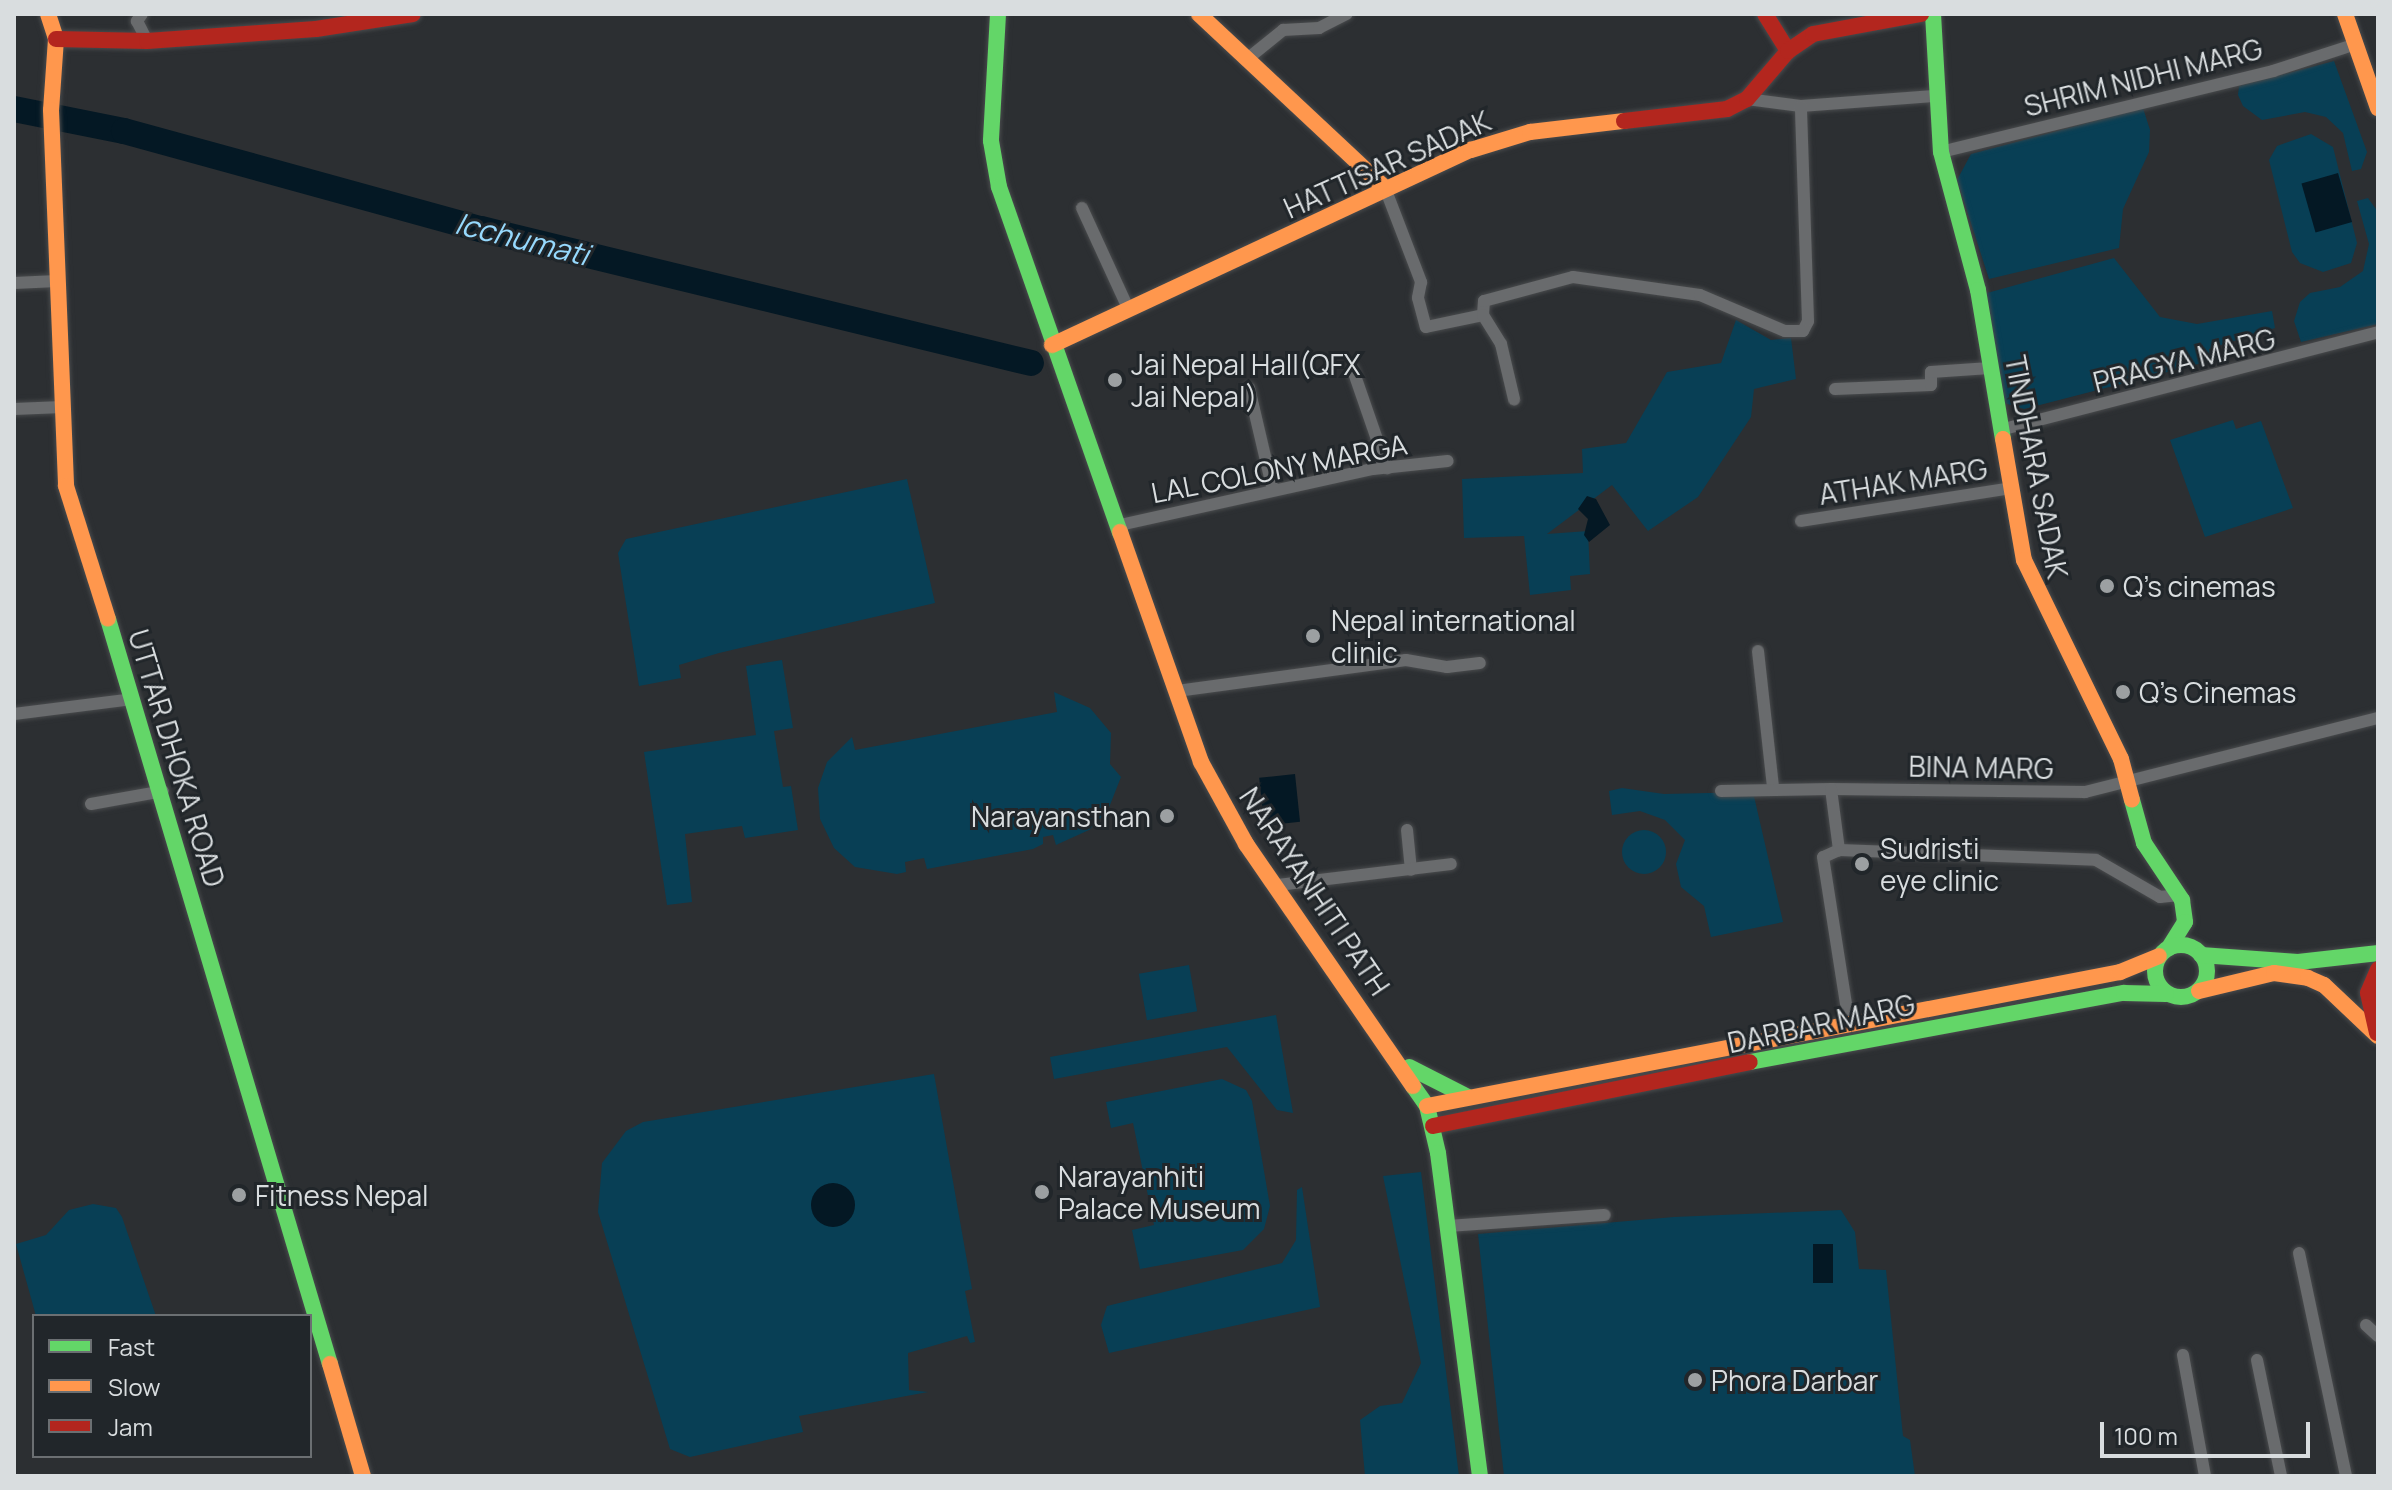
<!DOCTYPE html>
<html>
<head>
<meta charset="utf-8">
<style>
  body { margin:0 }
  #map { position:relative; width:2392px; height:1490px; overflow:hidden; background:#2c2f32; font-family:Manrope,sans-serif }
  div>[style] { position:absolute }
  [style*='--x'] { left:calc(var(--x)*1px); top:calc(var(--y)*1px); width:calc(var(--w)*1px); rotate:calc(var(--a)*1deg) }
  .green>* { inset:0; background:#083f55; transform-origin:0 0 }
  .round { border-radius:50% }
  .water>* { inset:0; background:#041824; transform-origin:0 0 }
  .river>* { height:26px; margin:-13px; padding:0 13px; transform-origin:13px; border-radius:13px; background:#041824 }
  .roads { filter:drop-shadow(0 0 2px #494b4d) drop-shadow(0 0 2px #494b4d) }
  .street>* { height:12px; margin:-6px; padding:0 6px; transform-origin:6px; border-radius:6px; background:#696b6d }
  .fast>* { height:16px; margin:-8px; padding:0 8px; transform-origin:8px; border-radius:8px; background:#63d668 }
  .fast>.ring { margin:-8px; padding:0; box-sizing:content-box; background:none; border:16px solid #63d668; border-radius:50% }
  .slow>* { height:16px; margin:-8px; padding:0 8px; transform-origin:8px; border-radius:8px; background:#ff974d }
  .jam>* { height:16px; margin:-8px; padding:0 8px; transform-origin:8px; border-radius:8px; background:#b3261e }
  .dots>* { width:22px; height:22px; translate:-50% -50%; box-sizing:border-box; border:4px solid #21262a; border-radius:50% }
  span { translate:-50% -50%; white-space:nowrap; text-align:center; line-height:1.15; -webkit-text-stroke:6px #21262a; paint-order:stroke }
  .street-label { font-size:28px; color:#d9dddf }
  .poi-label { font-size:28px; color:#d9dddf }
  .left { translate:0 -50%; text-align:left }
  .right { translate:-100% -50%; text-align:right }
  .water-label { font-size:30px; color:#96d9fd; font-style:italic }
  .frame { position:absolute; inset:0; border:16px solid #d9dddf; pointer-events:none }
  .legend { position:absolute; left:32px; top:1314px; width:280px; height:144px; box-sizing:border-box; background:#21262a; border:2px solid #6b6f72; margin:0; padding:10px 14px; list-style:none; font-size:24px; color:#d9dddf }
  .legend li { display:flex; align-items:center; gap:16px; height:40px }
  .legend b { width:40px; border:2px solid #6b6f72 }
  .scale { position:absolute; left:2100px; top:1422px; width:210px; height:36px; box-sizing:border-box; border:4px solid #d9dddf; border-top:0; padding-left:10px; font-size:24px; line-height:28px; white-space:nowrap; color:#d9dddf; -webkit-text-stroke:6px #21262a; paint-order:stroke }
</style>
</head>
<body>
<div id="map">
  <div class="green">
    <i style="clip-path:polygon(2334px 61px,2367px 152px,2361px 169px,2352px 171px,2343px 133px,2326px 117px,2305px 112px,2262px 120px,2243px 106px,2238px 95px,2239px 86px)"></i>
    <i style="clip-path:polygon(2143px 108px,2150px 130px,2149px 152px,2123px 209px,2119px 248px,1989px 279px,1957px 180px,1971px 154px)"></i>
    <i style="clip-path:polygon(2311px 134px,2333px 147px,2357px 243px,2351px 263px,2323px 272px,2300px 263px,2292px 252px,2269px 160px,2277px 146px)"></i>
    <i style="clip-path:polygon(2368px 198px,2378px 212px,2378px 324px,2301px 342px,2294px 321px,2300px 302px,2310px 293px,2340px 287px,2363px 271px,2369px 244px,2357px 201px)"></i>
    <i style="clip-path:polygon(2114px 258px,2160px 317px,2197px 324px,2272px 311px,2275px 328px,2209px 349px,2210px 361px,2024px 409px,2004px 403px,1987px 293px)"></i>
    <i style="clip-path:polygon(1736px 320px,1771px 340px,1791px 338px,1796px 379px,1754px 389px,1751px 417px,1698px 497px,1648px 531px,1612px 485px,1547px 534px,1588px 531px,1590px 574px,1570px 576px,1571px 590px,1530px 595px,1524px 536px,1464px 538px,1462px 479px,1583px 473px,1582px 449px,1626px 443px,1667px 372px,1721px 363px)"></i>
    <i style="clip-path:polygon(2233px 420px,2236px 429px,2261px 421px,2293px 508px,2205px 537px,2170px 440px)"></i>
    <i style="clip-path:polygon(907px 479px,935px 603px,719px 653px,679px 665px,681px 678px,639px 686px,618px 553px,626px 539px)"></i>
    <i style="clip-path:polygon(782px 660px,793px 728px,774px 731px,783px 787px,791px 786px,798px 830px,745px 838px,742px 826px,685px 834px,692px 902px,667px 905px,644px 752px,756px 735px,746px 666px)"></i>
    <i style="clip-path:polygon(1054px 692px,1090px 708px,1111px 733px,1110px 764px,1121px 777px,1108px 810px,1089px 830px,1056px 845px,1053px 835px,1043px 837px,1043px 844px,1033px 849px,927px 869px,924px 858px,905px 862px,906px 872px,897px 874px,855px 867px,834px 848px,820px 819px,818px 788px,827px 762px,852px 737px,855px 750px,1057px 712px)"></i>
    <i style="clip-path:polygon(1622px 788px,1664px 794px,1753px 792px,1783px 922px,1711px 937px,1704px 906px,1681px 887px,1676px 864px,1685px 840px,1665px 820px,1640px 811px,1612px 815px,1609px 791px)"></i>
    <i class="round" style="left:1622px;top:830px;width:44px;height:44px"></i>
    <i style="left:1189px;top:965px;width:47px;height:51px;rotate:80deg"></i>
    <i style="clip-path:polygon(1276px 1015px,1293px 1113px,1277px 1110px,1227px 1047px,1054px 1079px,1050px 1057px)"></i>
    <i style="clip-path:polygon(934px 1074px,972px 1289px,965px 1291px,975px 1342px,970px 1343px,967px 1336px,908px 1353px,909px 1390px,928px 1392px,799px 1416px,803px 1432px,690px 1457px,670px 1449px,598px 1212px,602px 1163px,626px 1131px,643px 1122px)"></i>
    <i style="clip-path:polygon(1222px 1079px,1246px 1090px,1252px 1101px,1270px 1206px,1264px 1229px,1243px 1250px,1140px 1269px,1132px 1230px,1154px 1225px,1133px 1123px,1111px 1128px,1106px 1102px)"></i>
    <i style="clip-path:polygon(1421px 1172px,1459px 1476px,1365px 1476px,1360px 1420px,1380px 1406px,1402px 1403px,1421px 1363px,1383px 1176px)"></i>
    <i style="clip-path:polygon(1302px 1187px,1320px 1307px,1109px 1353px,1101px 1325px,1107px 1306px,1282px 1263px,1296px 1240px,1297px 1190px)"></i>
    <i style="clip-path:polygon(93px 1204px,116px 1208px,122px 1217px,156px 1316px,36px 1316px,16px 1244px,46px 1235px,69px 1210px)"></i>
    <i style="clip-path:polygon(1841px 1210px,1855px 1232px,1859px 1269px,1886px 1270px,1903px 1436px,1910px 1440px,1915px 1476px,1504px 1476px,1478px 1234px,1674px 1217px)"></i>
  </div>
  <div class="water">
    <i style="left:2338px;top:173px;width:51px;height:38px;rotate:74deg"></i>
    <i style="clip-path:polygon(1587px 496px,1596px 499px,1610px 525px,1589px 542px,1584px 535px,1588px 519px,1578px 509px)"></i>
    <i style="left:1295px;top:774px;width:48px;height:36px;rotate:84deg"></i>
    <i class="round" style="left:811px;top:1183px;width:44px;height:44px"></i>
    <i style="left:1813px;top:1244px;width:20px;height:39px"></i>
  </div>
  <div class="river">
    <i style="--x:14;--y:109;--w:112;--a:11.3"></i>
    <i style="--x:124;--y:131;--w:370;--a:15.4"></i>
    <i style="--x:481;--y:229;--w:566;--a:13.69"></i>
  </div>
  <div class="roads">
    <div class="street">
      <i style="--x:142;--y:14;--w:9;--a:126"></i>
      <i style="--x:137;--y:21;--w:22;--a:63"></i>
      <i style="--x:1246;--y:60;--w:48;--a:-39"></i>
      <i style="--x:1283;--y:30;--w:36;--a:-3"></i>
      <i style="--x:1319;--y:28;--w:31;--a:-27"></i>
      <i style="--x:1747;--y:99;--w:54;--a:7.4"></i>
      <i style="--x:1801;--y:106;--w:133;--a:-4.3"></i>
      <i style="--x:1941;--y:152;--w:342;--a:-13.7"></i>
      <i style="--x:2273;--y:71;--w:87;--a:-18"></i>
      <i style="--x:1385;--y:188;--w:101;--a:69"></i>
      <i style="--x:1421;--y:282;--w:16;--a:101"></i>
      <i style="--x:1418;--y:298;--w:30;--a:75"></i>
      <i style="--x:1426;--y:327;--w:58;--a:-11.9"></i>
      <i style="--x:1483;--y:315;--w:14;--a:-86"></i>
      <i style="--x:1484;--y:301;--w:92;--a:-15.1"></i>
      <i style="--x:1573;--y:277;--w:128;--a:8.1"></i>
      <i style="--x:1700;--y:295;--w:92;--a:23"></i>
      <i style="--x:1785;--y:331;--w:18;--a:0"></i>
      <i style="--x:1803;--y:331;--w:11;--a:-63"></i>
      <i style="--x:1808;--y:321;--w:215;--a:-91.9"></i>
      <i style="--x:1082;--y:208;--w:110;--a:65.3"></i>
      <i style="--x:14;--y:283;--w:43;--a:-2.7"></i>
      <i style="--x:1483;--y:315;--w:34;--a:58"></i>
      <i style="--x:1501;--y:344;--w:57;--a:76.7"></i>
      <i style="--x:1353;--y:370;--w:104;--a:70.9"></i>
      <i style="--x:1249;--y:388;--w:105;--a:76.8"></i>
      <i style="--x:1835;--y:389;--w:96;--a:-2.4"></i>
      <i style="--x:1931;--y:385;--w:13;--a:-90"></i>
      <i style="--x:1931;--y:372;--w:59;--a:-3.9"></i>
      <i style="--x:14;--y:409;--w:48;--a:-2.4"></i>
      <i style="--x:2000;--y:430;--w:390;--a:-14.5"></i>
      <i style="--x:1801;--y:521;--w:213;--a:-8.9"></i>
      <i style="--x:1120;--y:525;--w:259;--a:-12.5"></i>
      <i style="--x:1373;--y:469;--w:75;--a:-6.1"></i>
      <i style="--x:1758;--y:651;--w:136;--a:83.7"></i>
      <i style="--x:1177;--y:691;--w:231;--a:-7.7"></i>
      <i style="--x:1406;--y:660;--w:42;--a:9.7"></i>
      <i style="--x:1447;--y:667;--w:33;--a:-7"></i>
      <i style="--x:14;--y:714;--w:119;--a:-7.2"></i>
      <i style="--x:1831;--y:789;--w:254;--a:0.7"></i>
      <i style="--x:2085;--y:792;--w:302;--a:-14.2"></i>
      <i style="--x:1721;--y:791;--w:110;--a:-1"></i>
      <i style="--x:1831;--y:789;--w:62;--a:82.5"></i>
      <i style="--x:1839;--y:850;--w:17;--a:156"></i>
      <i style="--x:1823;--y:857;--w:168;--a:81.1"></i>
      <i style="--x:91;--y:804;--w:73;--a:-10.2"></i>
      <i style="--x:1407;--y:830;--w:40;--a:84.3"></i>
      <i style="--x:1839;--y:850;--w:257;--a:2.2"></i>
      <i style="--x:2096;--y:860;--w:74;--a:30"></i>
      <i style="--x:2160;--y:897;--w:19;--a:-6"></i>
      <i style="--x:1278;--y:885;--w:174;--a:-6.9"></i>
      <i style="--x:1447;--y:1226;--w:158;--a:-4"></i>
      <i style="--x:2299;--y:1253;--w:228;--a:78.1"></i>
      <i style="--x:2366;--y:1325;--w:16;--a:43"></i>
      <i style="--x:2183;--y:1355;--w:123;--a:79.7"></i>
      <i style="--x:2257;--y:1360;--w:118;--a:78.3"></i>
    </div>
    <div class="fast">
      <i style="--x:998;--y:14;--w:127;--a:93.2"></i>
      <i style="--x:991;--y:141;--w:47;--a:80.1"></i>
      <i style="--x:999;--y:187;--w:366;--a:70.7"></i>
      <i style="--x:1933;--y:14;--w:138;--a:86.7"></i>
      <i style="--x:1941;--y:152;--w:143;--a:75"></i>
      <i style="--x:1978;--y:290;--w:151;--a:80.5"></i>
      <i style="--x:108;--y:619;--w:777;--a:73.41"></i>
      <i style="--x:2132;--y:800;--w:45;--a:74.4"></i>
      <i style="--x:2144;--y:843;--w:69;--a:56.3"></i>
      <i style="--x:2182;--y:900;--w:22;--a:82"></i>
      <i style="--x:2185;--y:922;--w:31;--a:122"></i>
      <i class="ring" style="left:2155px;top:945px;width:36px;height:36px"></i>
      <i style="--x:2201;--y:955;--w:97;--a:4.1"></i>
      <i style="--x:2298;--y:962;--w:81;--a:-6.4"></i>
      <i style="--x:1750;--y:1062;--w:380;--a:-10.5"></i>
      <i style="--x:2124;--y:993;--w:42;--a:1.4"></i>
      <i style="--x:1409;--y:1067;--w:66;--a:27"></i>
      <i style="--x:1413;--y:1086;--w:24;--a:55"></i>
      <i style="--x:1427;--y:1106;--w:48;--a:76.8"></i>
      <i style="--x:1438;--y:1153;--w:326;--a:82.6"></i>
    </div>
    <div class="slow">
      <i style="--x:48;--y:14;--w:26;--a:72"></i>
      <i style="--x:56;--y:39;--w:71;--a:94"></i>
      <i style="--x:51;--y:110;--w:376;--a:87.7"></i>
      <i style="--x:66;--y:486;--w:139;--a:72.5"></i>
      <i style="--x:1199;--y:14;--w:255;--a:43.1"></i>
      <i style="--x:2345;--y:14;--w:100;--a:70.7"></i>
      <i style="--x:1052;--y:345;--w:462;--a:-25"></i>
      <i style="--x:1471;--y:150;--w:62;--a:-17"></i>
      <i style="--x:1530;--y:132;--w:95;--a:-6.7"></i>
      <i style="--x:2003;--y:439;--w:123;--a:80.2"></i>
      <i style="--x:2024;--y:560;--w:221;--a:64"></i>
      <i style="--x:2121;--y:759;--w:42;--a:75"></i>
      <i style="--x:1120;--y:532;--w:244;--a:70.6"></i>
      <i style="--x:1201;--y:762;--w:94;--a:61.2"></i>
      <i style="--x:1246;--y:844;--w:294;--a:55.4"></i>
      <i style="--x:2199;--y:991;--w:77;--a:-13.5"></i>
      <i style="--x:2274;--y:973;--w:34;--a:8"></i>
      <i style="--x:2308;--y:978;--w:17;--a:24"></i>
      <i style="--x:2324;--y:985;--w:74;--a:43.4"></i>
      <i style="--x:1427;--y:1106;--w:706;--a:-10.94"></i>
      <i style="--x:2120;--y:972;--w:42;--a:-22.3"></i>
      <i style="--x:330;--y:1364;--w:117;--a:73.6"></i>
    </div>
    <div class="jam">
      <i style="--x:1765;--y:14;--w:44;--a:58.1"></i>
      <i style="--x:56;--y:39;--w:91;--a:1.3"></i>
      <i style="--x:147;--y:41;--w:169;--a:-4.1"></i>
      <i style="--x:316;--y:29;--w:98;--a:-8.8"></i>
      <i style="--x:1624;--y:121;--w:104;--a:-6.6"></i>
      <i style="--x:1727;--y:109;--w:22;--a:-27"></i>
      <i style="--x:1747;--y:99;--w:63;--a:-49.5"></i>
      <i style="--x:1788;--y:51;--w:30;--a:-34"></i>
      <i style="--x:1813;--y:34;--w:110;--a:-10.5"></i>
      <i style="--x:2377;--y:1033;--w:41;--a:-102.7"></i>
      <i style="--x:2368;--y:993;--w:26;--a:-67"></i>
      <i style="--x:1433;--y:1126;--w:323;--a:-11.4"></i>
    </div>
  </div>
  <div class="dots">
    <i style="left:1115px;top:380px;background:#9ca0a2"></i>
    <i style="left:2107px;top:586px;background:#9ca0a2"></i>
    <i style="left:1313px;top:636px;background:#9ca0a2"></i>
    <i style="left:2123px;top:692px;background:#9ca0a2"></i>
    <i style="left:1167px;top:816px;background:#9ca0a2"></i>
    <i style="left:1862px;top:864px;background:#9ca0a2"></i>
    <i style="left:1042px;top:1192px;background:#9ca0a2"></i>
    <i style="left:239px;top:1195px;background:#9ca0a2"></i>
    <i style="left:1695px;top:1380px;background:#9ca0a2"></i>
  </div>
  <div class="street-label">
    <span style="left:2143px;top:77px;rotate:-14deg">SHRIM NIDHI MARG</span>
    <span style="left:1387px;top:164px;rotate:-24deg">HATTISAR SADAK</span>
    <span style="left:2184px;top:360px;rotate:-14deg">PRAGYA MARG</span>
    <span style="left:2037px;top:467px;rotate:79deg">TINDHARA SADAK</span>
    <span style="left:1279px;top:468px;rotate:-11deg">LAL COLONY MARGA</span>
    <span style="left:1903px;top:481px;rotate:-9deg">ATHAK MARG</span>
    <span style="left:177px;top:758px;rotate:73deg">UTTAR DHOKA ROAD</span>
    <span style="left:1981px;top:767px;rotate:1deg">BINA MARG</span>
    <span style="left:1315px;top:891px;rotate:56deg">NARAYANHITI PATH</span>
    <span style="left:1821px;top:1023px;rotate:-12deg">DARBAR MARG</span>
  </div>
  <div class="poi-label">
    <span class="left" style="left:1131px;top:380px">Jai Nepal Hall(QFX<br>Jai Nepal)</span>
    <span class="left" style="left:2123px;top:586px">Q's cinemas</span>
    <span class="left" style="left:1331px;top:636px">Nepal international<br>clinic</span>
    <span class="left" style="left:2139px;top:692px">Q's Cinemas</span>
    <span class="right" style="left:1151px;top:816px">Narayansthan</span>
    <span class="left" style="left:1880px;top:864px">Sudristi<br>eye clinic</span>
    <span class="left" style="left:1058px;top:1192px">Narayanhiti<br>Palace Museum</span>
    <span class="left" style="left:255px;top:1195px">Fitness Nepal</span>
    <span class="left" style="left:1711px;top:1380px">Phora Darbar</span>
  </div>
  <div class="water-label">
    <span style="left:522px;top:239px;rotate:14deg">Icchumati</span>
  </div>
  <div class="frame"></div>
  <ul class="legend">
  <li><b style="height:10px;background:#63d668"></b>Fast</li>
  <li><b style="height:10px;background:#ff974d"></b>Slow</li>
  <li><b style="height:10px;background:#b3261e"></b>Jam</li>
  </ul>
  <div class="scale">100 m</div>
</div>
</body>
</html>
